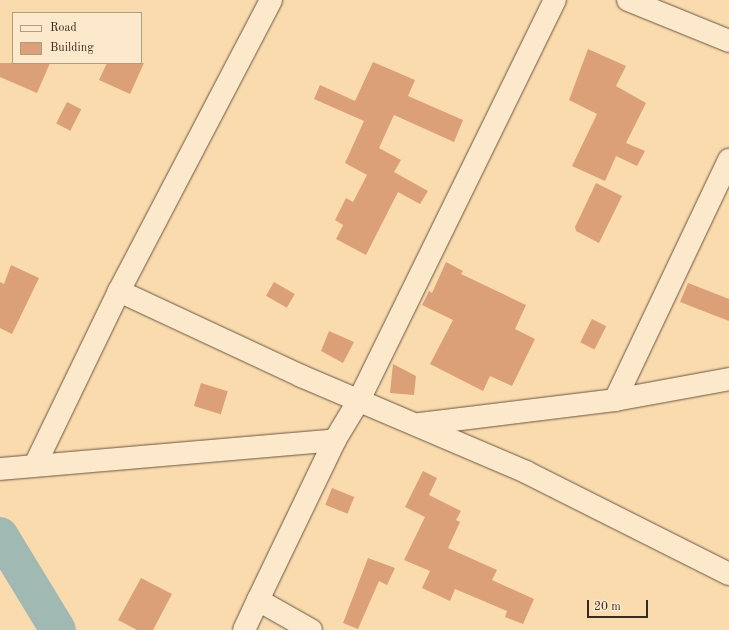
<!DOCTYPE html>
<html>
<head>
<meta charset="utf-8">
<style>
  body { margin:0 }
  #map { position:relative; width:729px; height:630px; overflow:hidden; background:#fadbae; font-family:"Old Standard TT",serif }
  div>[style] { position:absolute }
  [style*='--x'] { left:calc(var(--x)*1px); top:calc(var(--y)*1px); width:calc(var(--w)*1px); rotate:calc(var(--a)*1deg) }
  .river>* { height:36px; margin:-18px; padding:0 18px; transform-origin:18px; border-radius:18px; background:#a0b9b2 }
  .building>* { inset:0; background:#dba077; transform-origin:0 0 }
  .roads { filter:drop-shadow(0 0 1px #6a5642) drop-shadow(0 0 1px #6a5642) }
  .minor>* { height:22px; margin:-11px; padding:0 11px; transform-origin:11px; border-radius:11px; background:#fce8ca }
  span { translate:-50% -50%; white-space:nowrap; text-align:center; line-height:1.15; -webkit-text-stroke:3.5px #fce8ca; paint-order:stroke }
  .legend { position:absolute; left:12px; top:12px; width:130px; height:52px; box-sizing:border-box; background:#fce8ca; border:1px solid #ae9c85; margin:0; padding:5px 7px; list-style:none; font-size:12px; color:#3a291e }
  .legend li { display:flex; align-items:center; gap:8px; height:20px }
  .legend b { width:20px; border:1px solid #ae9c85 }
  .scale { position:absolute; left:587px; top:600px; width:61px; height:18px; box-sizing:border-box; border:2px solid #3a291e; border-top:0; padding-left:5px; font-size:12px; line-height:14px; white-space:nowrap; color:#3a291e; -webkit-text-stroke:3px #fce8ca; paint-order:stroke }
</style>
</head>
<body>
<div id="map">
  <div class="river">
    <i style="--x:0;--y:535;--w:111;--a:58.6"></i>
  </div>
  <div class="building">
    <i style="clip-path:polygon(588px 49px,626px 66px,616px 86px,646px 103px,626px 143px,645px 151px,637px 166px,616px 156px,605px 181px,572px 166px,597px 114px,569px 100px)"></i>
    <i style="clip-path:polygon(373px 62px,415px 80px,408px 96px,463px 120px,454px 142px,394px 115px,379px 148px,401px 160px,394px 172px,428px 191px,420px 204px,398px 192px,366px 255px,336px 239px,343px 225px,335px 220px,346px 198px,353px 202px,367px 175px,345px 163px,364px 121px,314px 99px,320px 85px,355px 101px)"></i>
    <i style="clip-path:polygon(0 63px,50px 63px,37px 93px,0 77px)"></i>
    <i style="clip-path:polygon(107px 63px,144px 63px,130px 94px,99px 80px)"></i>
    <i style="left:67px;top:102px;width:16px;height:24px;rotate:27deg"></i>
    <i style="clip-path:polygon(596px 183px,622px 196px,599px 243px,576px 231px,575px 227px)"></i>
    <i style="clip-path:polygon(446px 262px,463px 271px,461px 274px,526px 305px,515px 329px,535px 339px,512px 386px,490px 376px,483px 391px,430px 364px,453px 320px,422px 305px,429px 291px,432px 293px)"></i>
    <i style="clip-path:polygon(11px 265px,39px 278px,12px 334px,0 328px,0 282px,4px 284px)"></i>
    <i style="left:274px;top:282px;width:24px;height:16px;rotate:30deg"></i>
    <i style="clip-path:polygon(688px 283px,729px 299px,729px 321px,680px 302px)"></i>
    <i style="left:592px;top:319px;width:16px;height:26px;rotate:27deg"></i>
    <i style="clip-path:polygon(329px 331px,354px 342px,343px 363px,321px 351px)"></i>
    <i style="clip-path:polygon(393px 364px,416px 376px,414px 395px,390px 393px)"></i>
    <i style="left:201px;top:383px;width:28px;height:24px;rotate:17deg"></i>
    <i style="clip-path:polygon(423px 471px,437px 478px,429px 495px,461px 511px,456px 520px,460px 522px,448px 548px,497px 570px,492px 580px,534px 599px,523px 624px,505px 617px,507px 611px,455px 589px,450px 601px,422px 588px,430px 571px,404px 560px,425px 517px,405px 507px)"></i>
    <i style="left:332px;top:488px;width:24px;height:18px;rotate:22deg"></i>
    <i style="clip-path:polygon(368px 558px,395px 568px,387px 585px,379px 581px,358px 629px,343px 623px)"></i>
    <i style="clip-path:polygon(141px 578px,172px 594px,153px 630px,137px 630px,118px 620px)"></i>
  </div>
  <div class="roads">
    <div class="minor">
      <i style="--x:628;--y:0;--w:109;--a:22.1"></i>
      <i style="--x:119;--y:291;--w:201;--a:25"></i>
      <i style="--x:301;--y:376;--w:245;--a:23.1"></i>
      <i style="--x:526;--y:472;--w:227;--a:26.7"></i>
      <i style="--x:615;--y:400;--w:266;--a:-64.6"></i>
      <i style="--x:420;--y:424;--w:196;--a:-7"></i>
      <i style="--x:615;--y:400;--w:116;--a:-10.4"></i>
      <i style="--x:35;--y:465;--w:193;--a:-64.2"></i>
      <i style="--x:119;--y:291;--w:328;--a:-62.4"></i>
      <i style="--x:0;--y:469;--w:336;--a:-4.9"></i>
      <i style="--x:335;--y:440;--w:47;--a:-59"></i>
      <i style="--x:359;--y:400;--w:445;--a:-63.9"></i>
      <i style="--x:244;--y:630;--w:33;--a:-65"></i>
      <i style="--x:311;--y:630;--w:61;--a:-150.5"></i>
      <i style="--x:258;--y:600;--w:178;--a:-64.3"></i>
    </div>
  </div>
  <ul class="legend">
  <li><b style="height:5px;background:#fce8ca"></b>Road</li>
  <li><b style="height:11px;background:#dba077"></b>Building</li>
  </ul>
  <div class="scale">20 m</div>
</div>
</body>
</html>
